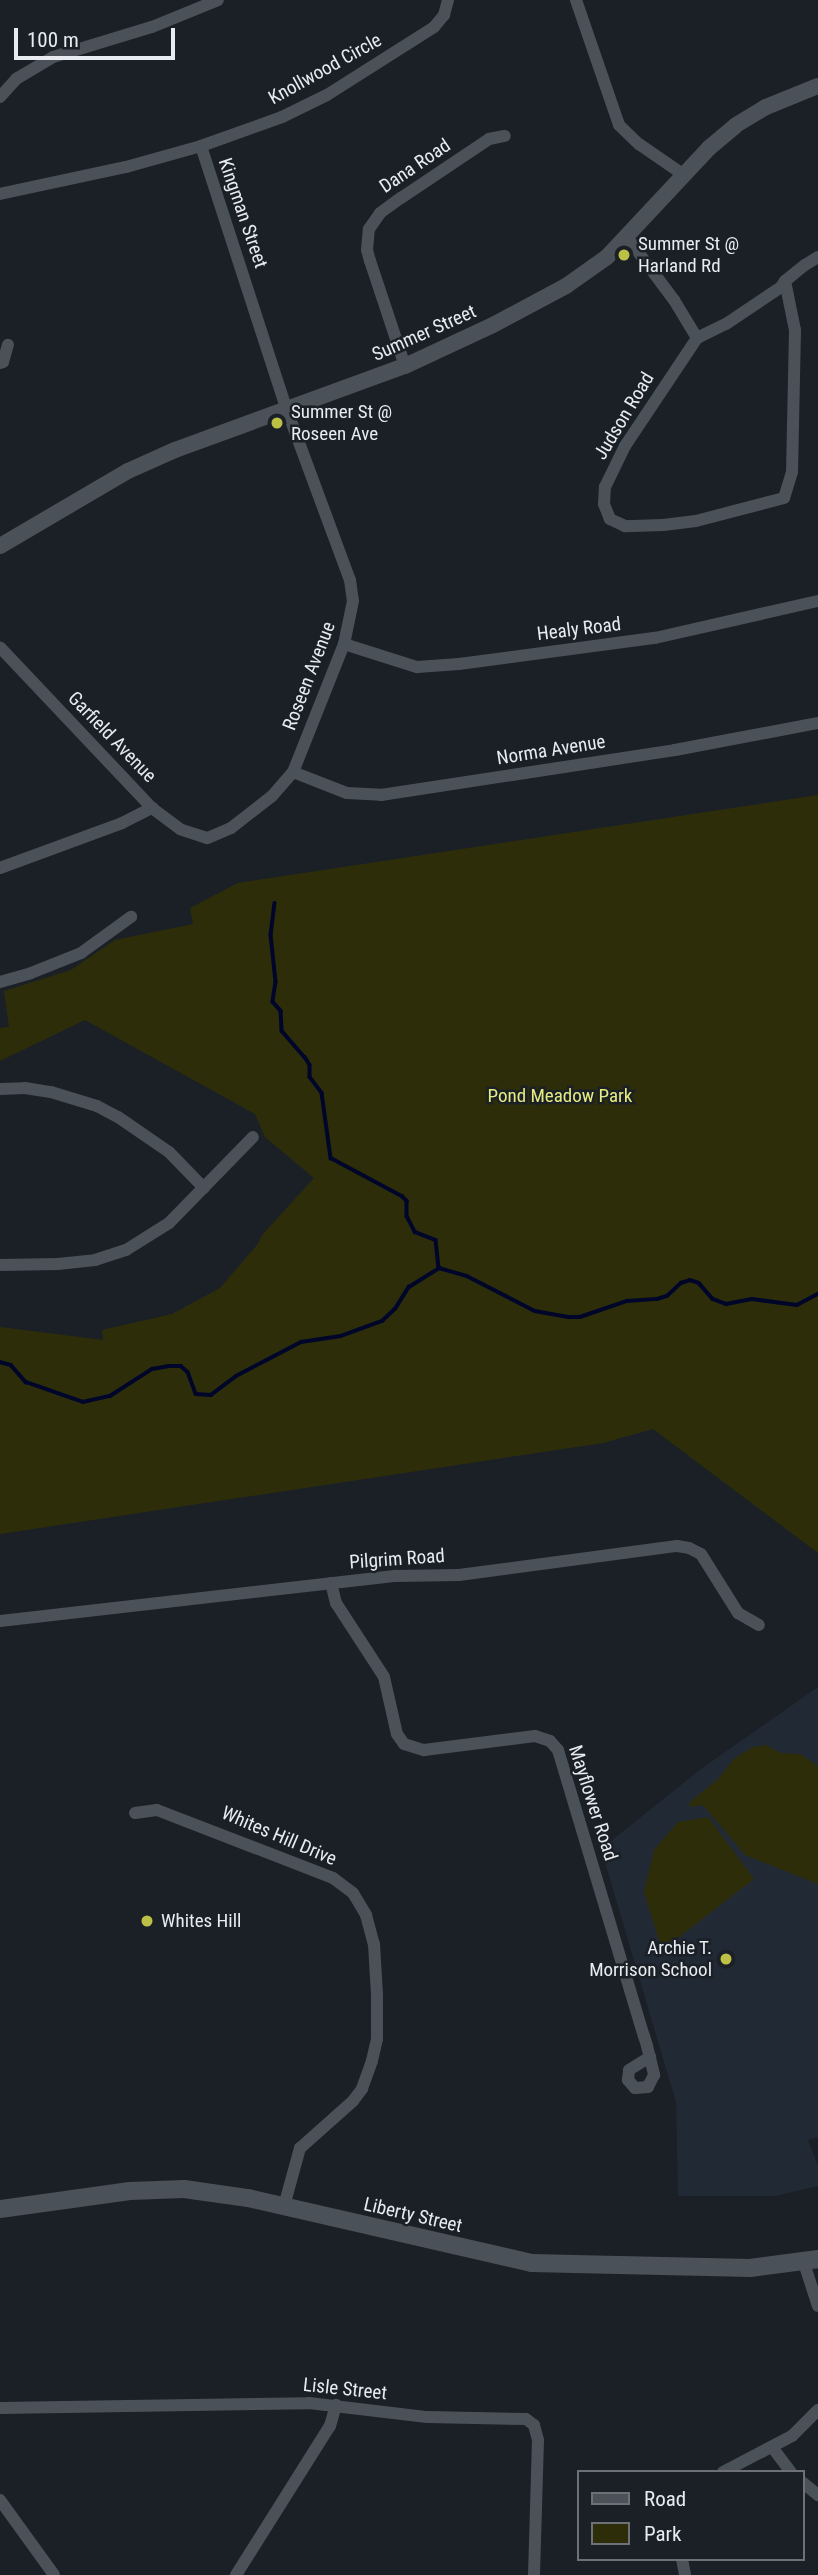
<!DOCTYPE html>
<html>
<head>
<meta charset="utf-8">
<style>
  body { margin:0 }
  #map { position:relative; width:818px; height:2575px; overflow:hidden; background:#1b2027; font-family:"Roboto Condensed",sans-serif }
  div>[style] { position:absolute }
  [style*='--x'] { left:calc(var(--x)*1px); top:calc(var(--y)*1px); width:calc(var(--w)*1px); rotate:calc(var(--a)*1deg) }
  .built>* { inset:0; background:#212935 }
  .green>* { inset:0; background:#2d2e09 }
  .stream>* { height:3.5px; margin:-1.75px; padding:0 1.75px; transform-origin:1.75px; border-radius:1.75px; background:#00052a }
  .minor>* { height:12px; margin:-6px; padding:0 6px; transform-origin:6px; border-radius:6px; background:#4b5159 }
  .tertiary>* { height:16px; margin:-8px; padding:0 8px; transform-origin:8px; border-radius:8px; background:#4b5159 }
  .secondary>* { height:18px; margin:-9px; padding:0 9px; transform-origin:9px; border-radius:9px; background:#4b5159 }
  .dots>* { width:19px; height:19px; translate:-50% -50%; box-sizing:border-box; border:4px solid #1b2027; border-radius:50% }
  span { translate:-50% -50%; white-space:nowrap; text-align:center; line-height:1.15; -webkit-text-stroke:5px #1b2027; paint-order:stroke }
  .street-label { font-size:19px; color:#e8ebf0 }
  .poi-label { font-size:19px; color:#e8ebf0 }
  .left { translate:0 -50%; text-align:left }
  .right { translate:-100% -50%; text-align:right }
  .park-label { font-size:19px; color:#e6eb7f }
  .legend { position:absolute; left:577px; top:2470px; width:228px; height:91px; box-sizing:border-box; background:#1b2027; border:2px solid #6d7177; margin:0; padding:9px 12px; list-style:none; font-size:21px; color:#e8ebf0 }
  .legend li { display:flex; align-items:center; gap:14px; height:35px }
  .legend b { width:35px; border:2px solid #6d7177 }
  .scale { position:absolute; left:14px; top:28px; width:161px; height:32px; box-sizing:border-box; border:4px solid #e8ebf0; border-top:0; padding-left:9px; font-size:21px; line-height:24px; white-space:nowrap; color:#e8ebf0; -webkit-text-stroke:5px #1b2027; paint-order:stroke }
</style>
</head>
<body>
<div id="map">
  <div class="built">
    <i style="clip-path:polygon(818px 1687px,818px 2137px,808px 2140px,818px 2166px,818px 2186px,775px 2196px,678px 2196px,676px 2102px,601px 1849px,701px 1769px)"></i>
  </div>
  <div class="green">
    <i style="clip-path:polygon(818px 795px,818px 1553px,653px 1429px,603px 1443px,0 1534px,0 1327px,103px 1340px,102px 1330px,172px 1314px,220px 1288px,257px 1245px,263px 1234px,314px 1178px,265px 1137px,255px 1114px,85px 1020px,0 1061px,0 1028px,9px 1027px,4px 991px,71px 970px,115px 940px,193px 924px,190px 908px,238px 883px)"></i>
    <i style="clip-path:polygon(766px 1745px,780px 1753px,800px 1754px,818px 1766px,818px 1884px,745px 1855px,703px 1805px,689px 1807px,690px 1802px,717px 1780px,735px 1758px,753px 1747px)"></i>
    <i style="clip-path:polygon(708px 1817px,754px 1879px,662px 1950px,644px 1892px,654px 1850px,678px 1822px)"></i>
  </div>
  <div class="stream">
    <i style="--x:275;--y:903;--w:32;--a:97"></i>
    <i style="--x:271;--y:935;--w:47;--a:83.9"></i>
    <i style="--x:276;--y:982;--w:20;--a:99"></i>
    <i style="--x:273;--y:1002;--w:12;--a:48"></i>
    <i style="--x:281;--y:1011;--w:20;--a:87"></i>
    <i style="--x:282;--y:1031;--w:35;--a:49"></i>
    <i style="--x:305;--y:1057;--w:9;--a:58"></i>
    <i style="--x:310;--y:1065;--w:12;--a:90"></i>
    <i style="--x:310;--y:1077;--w:20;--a:53"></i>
    <i style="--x:322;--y:1093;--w:66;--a:82.1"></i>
    <i style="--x:331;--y:1158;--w:81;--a:28.2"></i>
    <i style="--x:402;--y:1196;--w:7;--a:45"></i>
    <i style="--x:407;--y:1201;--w:15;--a:90"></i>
    <i style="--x:407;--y:1216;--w:18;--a:63"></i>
    <i style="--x:415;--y:1232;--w:22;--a:21"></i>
    <i style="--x:436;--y:1240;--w:28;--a:84"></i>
    <i style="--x:0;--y:1362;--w:11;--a:15"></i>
    <i style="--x:11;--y:1365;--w:23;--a:49"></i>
    <i style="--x:26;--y:1382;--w:60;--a:19.3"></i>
    <i style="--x:83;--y:1402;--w:28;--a:-13"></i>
    <i style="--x:110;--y:1396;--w:50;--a:-32.7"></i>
    <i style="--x:152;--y:1369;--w:17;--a:-10"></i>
    <i style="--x:169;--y:1366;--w:12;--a:0"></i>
    <i style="--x:181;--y:1366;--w:9;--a:41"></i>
    <i style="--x:188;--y:1372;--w:23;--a:70"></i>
    <i style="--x:196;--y:1394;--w:15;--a:4"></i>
    <i style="--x:211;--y:1395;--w:31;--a:-37"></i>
    <i style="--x:236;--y:1376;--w:73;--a:-27.6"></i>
    <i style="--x:301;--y:1342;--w:40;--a:-8.5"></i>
    <i style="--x:341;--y:1336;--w:44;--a:-20.1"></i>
    <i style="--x:382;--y:1321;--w:18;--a:-43"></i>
    <i style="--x:395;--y:1309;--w:26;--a:-58"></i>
    <i style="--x:409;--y:1287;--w:36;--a:-32"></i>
    <i style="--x:439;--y:1268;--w:29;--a:16"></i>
    <i style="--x:467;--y:1276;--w:76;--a:27.2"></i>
    <i style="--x:535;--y:1311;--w:35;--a:10"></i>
    <i style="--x:569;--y:1317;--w:11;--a:0"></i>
    <i style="--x:580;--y:1317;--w:50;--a:-18.8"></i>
    <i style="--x:627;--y:1301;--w:30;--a:-4"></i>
    <i style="--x:657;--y:1299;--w:10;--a:-17"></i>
    <i style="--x:667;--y:1296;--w:19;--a:-43"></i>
    <i style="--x:681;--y:1283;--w:9;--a:-18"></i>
    <i style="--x:690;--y:1280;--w:9;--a:18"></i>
    <i style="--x:699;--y:1283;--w:21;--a:49"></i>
    <i style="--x:713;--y:1299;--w:14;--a:21"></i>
    <i style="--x:726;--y:1304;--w:26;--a:-11"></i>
    <i style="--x:752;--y:1299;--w:45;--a:7.6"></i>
    <i style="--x:797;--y:1305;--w:24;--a:-28"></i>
  </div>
  <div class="minor">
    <i style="--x:576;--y:0;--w:132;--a:71"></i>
    <i style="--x:619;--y:125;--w:28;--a:44"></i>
    <i style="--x:639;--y:144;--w:55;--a:34.6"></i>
    <i style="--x:0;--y:97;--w:24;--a:-48"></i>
    <i style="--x:16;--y:79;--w:43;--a:-30.7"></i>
    <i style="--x:53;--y:57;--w:103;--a:-16.9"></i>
    <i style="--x:152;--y:27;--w:71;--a:-22.2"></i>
    <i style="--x:201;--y:146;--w:86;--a:-19.7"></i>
    <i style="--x:282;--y:117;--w:50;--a:-26.1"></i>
    <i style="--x:327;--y:95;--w:127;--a:-32.4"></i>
    <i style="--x:434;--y:27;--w:16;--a:-50"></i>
    <i style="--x:444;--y:15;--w:16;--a:-75"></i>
    <i style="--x:0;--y:194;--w:129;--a:-12.1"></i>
    <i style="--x:126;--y:167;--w:78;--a:-15.6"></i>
    <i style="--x:201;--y:146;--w:278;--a:72"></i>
    <i style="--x:287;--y:410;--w:181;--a:69.7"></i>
    <i style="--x:350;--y:580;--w:21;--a:82"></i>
    <i style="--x:353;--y:601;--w:44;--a:101.8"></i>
    <i style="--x:344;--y:644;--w:138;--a:111.7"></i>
    <i style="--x:293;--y:772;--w:32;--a:131"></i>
    <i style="--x:272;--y:796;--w:52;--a:142"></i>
    <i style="--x:231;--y:828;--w:26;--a:157"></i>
    <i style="--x:207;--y:838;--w:28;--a:-162"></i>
    <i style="--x:180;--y:829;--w:35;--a:-143"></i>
    <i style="--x:152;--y:808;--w:221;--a:-133.4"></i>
    <i style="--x:627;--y:237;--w:79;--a:53.3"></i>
    <i style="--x:674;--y:300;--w:44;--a:58.8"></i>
    <i style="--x:785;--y:281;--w:50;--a:78.5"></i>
    <i style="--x:795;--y:330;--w:142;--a:91.2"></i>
    <i style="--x:792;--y:472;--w:27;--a:107"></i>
    <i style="--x:784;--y:498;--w:91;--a:165.4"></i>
    <i style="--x:696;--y:521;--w:33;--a:173"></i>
    <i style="--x:663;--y:525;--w:38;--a:178"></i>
    <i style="--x:625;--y:526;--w:17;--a:-155"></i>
    <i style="--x:610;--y:519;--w:16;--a:-112"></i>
    <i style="--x:604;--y:504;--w:17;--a:-87"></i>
    <i style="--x:605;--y:487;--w:46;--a:-64"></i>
    <i style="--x:625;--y:446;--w:130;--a:-56.3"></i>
    <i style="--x:697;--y:338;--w:32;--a:-26"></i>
    <i style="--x:726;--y:324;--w:66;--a:-33.9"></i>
    <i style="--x:781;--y:287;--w:7;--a:-56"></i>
    <i style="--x:785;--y:281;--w:26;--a:-39"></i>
    <i style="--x:805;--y:265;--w:15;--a:-32"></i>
    <i style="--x:0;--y:363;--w:3;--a:-18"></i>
    <i style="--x:3;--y:362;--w:18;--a:-74"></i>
    <i style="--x:405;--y:366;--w:111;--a:-108.4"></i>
    <i style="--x:370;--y:261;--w:11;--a:-105"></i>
    <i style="--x:367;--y:250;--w:21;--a:-85"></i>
    <i style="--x:369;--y:229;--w:19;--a:-55"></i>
    <i style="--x:380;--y:213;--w:26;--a:-36"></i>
    <i style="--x:401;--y:198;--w:106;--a:-33.8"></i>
    <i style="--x:489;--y:139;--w:16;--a:-11"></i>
    <i style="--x:344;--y:644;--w:77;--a:17.5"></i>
    <i style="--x:417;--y:667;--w:42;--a:-4.1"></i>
    <i style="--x:459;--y:664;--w:198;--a:-7.6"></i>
    <i style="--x:655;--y:638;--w:167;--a:-12.8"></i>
    <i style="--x:293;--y:772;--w:58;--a:21.3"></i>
    <i style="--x:347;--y:793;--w:34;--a:3"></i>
    <i style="--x:381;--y:795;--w:297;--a:-8.7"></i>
    <i style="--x:675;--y:750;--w:146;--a:-10.7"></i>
    <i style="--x:0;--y:868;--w:130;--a:-20.2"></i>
    <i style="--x:122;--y:823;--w:34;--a:-27"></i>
    <i style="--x:0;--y:982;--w:32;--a:-16"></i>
    <i style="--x:31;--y:973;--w:54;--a:-21.8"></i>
    <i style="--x:81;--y:953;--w:62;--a:-35.8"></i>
    <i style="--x:0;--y:1089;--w:25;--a:-2"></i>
    <i style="--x:25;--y:1088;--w:26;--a:9"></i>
    <i style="--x:51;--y:1092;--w:48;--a:16.9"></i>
    <i style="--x:97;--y:1106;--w:24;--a:28"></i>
    <i style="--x:118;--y:1117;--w:62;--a:34.5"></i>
    <i style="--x:169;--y:1152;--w:50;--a:45.8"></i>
    <i style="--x:0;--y:1265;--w:58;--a:-1"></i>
    <i style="--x:58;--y:1264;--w:37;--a:-6"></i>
    <i style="--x:95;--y:1260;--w:33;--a:-18"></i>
    <i style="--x:126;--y:1250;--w:51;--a:-32.1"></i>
    <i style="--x:169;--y:1223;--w:120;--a:-45.7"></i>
    <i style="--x:331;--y:1583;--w:21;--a:76"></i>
    <i style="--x:336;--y:1603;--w:88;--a:57"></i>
    <i style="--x:384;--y:1677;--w:58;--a:77.2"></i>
    <i style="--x:397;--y:1734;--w:12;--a:55"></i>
    <i style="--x:404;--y:1744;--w:21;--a:17"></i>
    <i style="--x:424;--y:1750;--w:112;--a:-7.2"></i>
    <i style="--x:535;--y:1736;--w:16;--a:18"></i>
    <i style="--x:550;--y:1741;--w:12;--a:48"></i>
    <i style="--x:558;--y:1750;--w:299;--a:73.3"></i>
    <i style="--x:644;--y:2036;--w:10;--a:73"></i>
    <i style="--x:647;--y:2046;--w:30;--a:76"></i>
    <i style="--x:654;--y:2075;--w:13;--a:117"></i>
    <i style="--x:648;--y:2087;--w:13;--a:176"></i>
    <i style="--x:635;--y:2088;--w:11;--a:-131"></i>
    <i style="--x:628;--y:2080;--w:10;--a:-84"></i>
    <i style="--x:629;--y:2070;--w:25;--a:-32"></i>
    <i style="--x:0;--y:1621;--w:399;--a:-6.5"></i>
    <i style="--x:396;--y:1576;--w:63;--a:-0.9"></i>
    <i style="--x:459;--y:1575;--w:220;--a:-7.6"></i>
    <i style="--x:677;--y:1546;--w:12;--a:9"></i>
    <i style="--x:689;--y:1548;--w:13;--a:27"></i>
    <i style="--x:701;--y:1554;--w:70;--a:57.9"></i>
    <i style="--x:738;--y:1613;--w:24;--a:30"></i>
    <i style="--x:135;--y:1813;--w:22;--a:-8"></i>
    <i style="--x:157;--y:1810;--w:189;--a:21.1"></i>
    <i style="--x:333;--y:1878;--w:25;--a:37"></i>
    <i style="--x:353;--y:1893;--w:26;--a:59"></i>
    <i style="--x:366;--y:1915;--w:30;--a:75"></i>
    <i style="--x:374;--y:1944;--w:50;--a:86.6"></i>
    <i style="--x:377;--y:1994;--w:45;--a:90"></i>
    <i style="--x:377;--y:2039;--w:23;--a:103"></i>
    <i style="--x:372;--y:2061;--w:30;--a:110"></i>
    <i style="--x:362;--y:2089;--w:15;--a:127"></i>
    <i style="--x:353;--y:2101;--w:71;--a:138.4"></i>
    <i style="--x:300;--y:2148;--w:60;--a:105.4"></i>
    <i style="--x:804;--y:2263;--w:45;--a:72"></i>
    <i style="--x:0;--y:2408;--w:309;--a:-0.9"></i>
    <i style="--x:309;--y:2403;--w:119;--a:6.8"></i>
    <i style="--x:427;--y:2417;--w:99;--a:1.2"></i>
    <i style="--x:526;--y:2419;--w:10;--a:37"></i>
    <i style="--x:534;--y:2425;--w:16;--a:75"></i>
    <i style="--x:538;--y:2440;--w:135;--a:91.7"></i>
    <i style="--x:772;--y:2447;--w:31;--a:53"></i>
    <i style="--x:723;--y:2472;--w:78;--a:-27.6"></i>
    <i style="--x:792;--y:2436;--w:37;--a:-45"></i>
    <i style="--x:802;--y:2482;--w:21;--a:39"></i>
    <i style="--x:0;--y:2500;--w:92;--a:54.2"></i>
    <i style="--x:682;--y:2559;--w:16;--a:79"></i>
    <i style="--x:236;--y:2575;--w:176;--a:-57.8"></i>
    <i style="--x:330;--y:2426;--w:22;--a:-74"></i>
  </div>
  <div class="tertiary">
    <i style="--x:0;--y:546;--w:148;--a:-30.4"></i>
    <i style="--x:128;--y:471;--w:51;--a:-24.1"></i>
    <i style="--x:175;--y:450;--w:245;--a:-20.1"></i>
    <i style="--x:405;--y:366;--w:97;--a:-25"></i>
    <i style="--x:493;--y:325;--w:83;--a:-28.1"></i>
    <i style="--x:566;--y:286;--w:50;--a:-35.3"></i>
    <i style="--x:607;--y:257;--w:149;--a:-46.9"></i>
    <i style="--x:709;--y:148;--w:35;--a:-40"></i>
    <i style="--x:736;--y:125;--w:35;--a:-31"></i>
    <i style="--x:766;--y:107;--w:56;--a:-22"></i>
  </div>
  <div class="secondary">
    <i style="--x:0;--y:2209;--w:131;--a:-7.9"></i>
    <i style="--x:130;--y:2191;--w:54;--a:-2.1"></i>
    <i style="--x:184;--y:2189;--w:65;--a:8"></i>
    <i style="--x:248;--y:2198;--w:290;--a:12.9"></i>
    <i style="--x:531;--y:2263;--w:219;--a:1.3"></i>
    <i style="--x:750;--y:2268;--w:69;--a:-7.5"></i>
  </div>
  <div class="dots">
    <i style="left:624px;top:255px;background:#bcc044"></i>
    <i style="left:277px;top:423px;background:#bcc044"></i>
    <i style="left:147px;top:1921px;background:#bcc044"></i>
    <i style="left:726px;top:1959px;background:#bcc044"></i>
  </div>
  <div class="street-label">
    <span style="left:325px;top:69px;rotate:-29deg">Knollwood Circle</span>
    <span style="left:415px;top:166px;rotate:-34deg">Dana Road</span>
    <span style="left:243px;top:213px;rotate:71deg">Kingman Street</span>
    <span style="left:424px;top:333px;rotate:-24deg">Summer Street</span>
    <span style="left:624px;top:416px;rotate:-59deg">Judson Road</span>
    <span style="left:579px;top:629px;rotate:-7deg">Healy Road</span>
    <span style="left:309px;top:676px;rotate:-69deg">Roseen Avenue</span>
    <span style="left:112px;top:737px;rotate:46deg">Garfield Avenue</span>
    <span style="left:551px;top:750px;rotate:-9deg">Norma Avenue</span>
    <span style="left:397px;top:1559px;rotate:-4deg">Pilgrim Road</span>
    <span style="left:593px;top:1803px;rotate:72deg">Mayflower Road</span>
    <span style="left:279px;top:1836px;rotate:23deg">Whites Hill Drive</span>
    <span style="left:413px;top:2215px;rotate:13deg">Liberty Street</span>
    <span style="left:345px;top:2389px;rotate:6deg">Lisle Street</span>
  </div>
  <div class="poi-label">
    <span class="left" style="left:638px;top:255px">Summer St @<br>Harland Rd</span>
    <span class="left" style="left:291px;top:423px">Summer St @<br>Roseen Ave</span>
    <span class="left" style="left:161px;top:1921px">Whites Hill</span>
    <span class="right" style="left:712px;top:1959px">Archie T.<br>Morrison School</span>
  </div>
  <div class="park-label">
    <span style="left:560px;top:1096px">Pond Meadow Park</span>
  </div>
  <ul class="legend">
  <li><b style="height:9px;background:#4b5159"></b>Road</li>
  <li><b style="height:19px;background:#2d2e09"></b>Park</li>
  </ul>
  <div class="scale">100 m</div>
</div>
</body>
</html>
